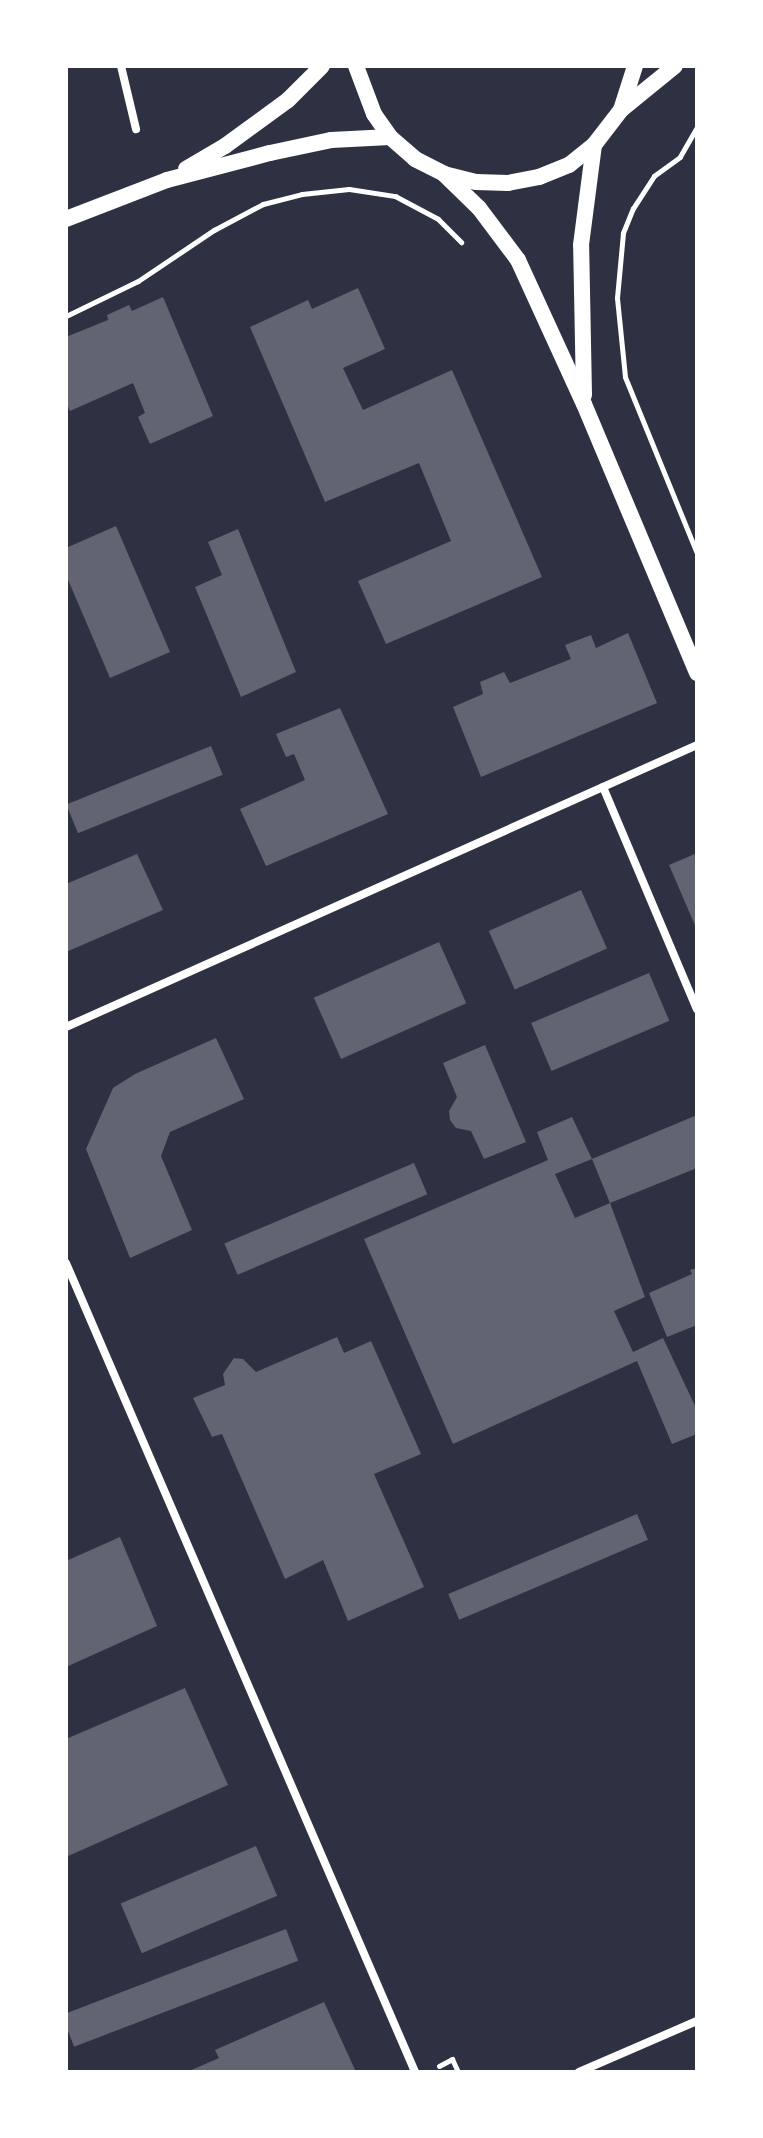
<!DOCTYPE html>
<html>
<head>
<meta charset="utf-8">
<style>
  body { margin:0 }
  #map { position:relative; width:763px; height:2138px; overflow:hidden; background:#2d3142; font-family:Merriweather,serif }
  div>[style] { position:absolute }
  [style*='--x'] { left:calc(var(--x)*1px); top:calc(var(--y)*1px); width:calc(var(--w)*1px); rotate:calc(var(--a)*1deg) }
  .building>* { inset:0; background:#626471; transform-origin:0 0 }
  .path>* { height:5px; margin:-2.5px; padding:0 2.5px; transform-origin:2.5px; border-radius:2.5px; background:#fff }
  .minor>* { height:8px; margin:-4px; padding:0 4px; transform-origin:4px; border-radius:4px; background:#fff }
  .secondary>* { height:16px; margin:-8px; padding:0 8px; transform-origin:8px; border-radius:8px; background:#fff }
  span { translate:-50% -50%; white-space:nowrap; text-align:center; line-height:1.15; -webkit-text-stroke:6px #fff; paint-order:stroke }
  .frame { position:absolute; inset:0; border:68px solid #fff; pointer-events:none }
</style>
</head>
<body>
<div id="map">
  <div class="building">
    <i style="clip-path:polygon(358px 288px,385px 349px,343px 368px,363px 410px,452px 370px,542px 577px,386px 644px,358px 581px,451px 541px,419px 463px,325px 502px,250px 327px,308px 300px,312px 309px)"></i>
    <i style="clip-path:polygon(163px 297px,213px 416px,150px 444px,138px 417px,145px 413px,133px 383px,70px 411px,66px 402px,66px 337px,108px 320px,107px 315px,129px 305px,132px 311px)"></i>
    <i style="clip-path:polygon(116px 526px,170px 652px,110px 678px,66px 575px,66px 548px)"></i>
    <i style="clip-path:polygon(238px 529px,296px 672px,241px 697px,195px 587px,222px 575px,208px 542px)"></i>
    <i style="clip-path:polygon(628px 633px,657px 703px,481px 777px,453px 707px,483px 694px,480px 682px,504px 672px,510px 683px,571px 659px,565px 645px,591px 635px,596px 648px)"></i>
    <i style="clip-path:polygon(340px 708px,388px 814px,266px 866px,240px 809px,305px 780px,294px 754px,286px 757px,276px 734px)"></i>
    <i style="left:211px;top:746px;width:31px;height:156px;rotate:68deg"></i>
    <i style="clip-path:polygon(697px 853px,697px 930px,669px 865px)"></i>
    <i style="clip-path:polygon(137px 854px,163px 910px,66px 952px,66px 884px)"></i>
    <i style="left:581px;top:890px;width:64px;height:101px;rotate:66deg"></i>
    <i style="left:439px;top:942px;width:67px;height:137px;rotate:66deg"></i>
    <i style="left:649px;top:973px;width:52px;height:128px;rotate:67deg"></i>
    <i style="clip-path:polygon(216px 1038px,244px 1099px,170px 1132px,161px 1156px,192px 1230px,130px 1258px,86px 1149px,113px 1088px,135px 1074px)"></i>
    <i style="clip-path:polygon(485px 1045px,526px 1142px,484px 1159px,471px 1131px,456px 1128px,450px 1120px,449px 1111px,457px 1097px,443px 1063px)"></i>
    <i style="clip-path:polygon(evenodd,697px 1115px,697px 1168px,610px 1203px,645px 1297px,614px 1311px,633px 1352px,663px 1338px,697px 1410px,697px 1434px,672px 1444px,637px 1361px,453px 1444px,364px 1239px,548px 1160px,537px 1132px,572px 1117px,592px 1159px,697px 1115px,592px 1159px,610px 1203px,575px 1218px,555px 1174px,592px 1159px)"></i>
    <i style="left:414px;top:1163px;width:34px;height:206px;rotate:67deg"></i>
    <i style="clip-path:polygon(697px 1268px,697px 1325px,667px 1337px,649px 1293px,692px 1274px,690px 1270px)"></i>
    <i style="clip-path:polygon(337px 1337px,344px 1353px,371px 1341px,421px 1454px,374px 1474px,424px 1587px,348px 1621px,323px 1560px,285px 1579px,222px 1434px,212px 1437px,193px 1398px,225px 1385px,223px 1374px,234px 1358px,243px 1359px,256px 1372px)"></i>
    <i style="left:637px;top:1514px;width:28px;height:205px;rotate:67deg"></i>
    <i style="clip-path:polygon(120px 1537px,157px 1626px,66px 1667px,66px 1561px)"></i>
    <i style="clip-path:polygon(185px 1688px,228px 1785px,66px 1857px,66px 1739px)"></i>
    <i style="left:256px;top:1846px;width:54px;height:147px;rotate:67deg"></i>
    <i style="left:286px;top:1929px;width:34px;height:240px;rotate:69deg"></i>
    <i style="clip-path:polygon(324px 2002px,356px 2072px,187px 2072px,219px 2058px,215px 2050px)"></i>
  </div>
  <div class="path">
    <i style="--x:697;--y:127;--w:34;--a:120"></i>
    <i style="--x:680;--y:157;--w:32;--a:144"></i>
    <i style="--x:654;--y:176;--w:38;--a:123"></i>
    <i style="--x:633;--y:208;--w:27;--a:112"></i>
    <i style="--x:623;--y:233;--w:65;--a:95.3"></i>
    <i style="--x:617;--y:298;--w:79;--a:84.2"></i>
    <i style="--x:625;--y:377;--w:190;--a:67.8"></i>
    <i style="--x:66;--y:316;--w:80;--a:-25.9"></i>
    <i style="--x:138;--y:281;--w:92;--a:-33.9"></i>
    <i style="--x:214;--y:230;--w:55;--a:-28"></i>
    <i style="--x:263;--y:204;--w:40;--a:-14.4"></i>
    <i style="--x:302;--y:194;--w:47;--a:-6.1"></i>
    <i style="--x:349;--y:189;--w:47;--a:8.7"></i>
    <i style="--x:395;--y:196;--w:49;--a:28.1"></i>
    <i style="--x:438;--y:219;--w:33;--a:45"></i>
    <i style="--x:439;--y:2066;--w:15;--a:-28"></i>
    <i style="--x:452;--y:2059;--w:14;--a:65"></i>
  </div>
  <div class="minor">
    <i style="--x:121;--y:66;--w:65;--a:76.6"></i>
    <i style="--x:603;--y:787;--w:241;--a:67.1"></i>
    <i style="--x:66;--y:1027;--w:691;--a:-24.08"></i>
    <i style="--x:66;--y:1263;--w:881;--a:66.66"></i>
    <i style="--x:579;--y:2072;--w:129;--a:-23.4"></i>
  </div>
  <div class="secondary">
    <i style="--x:356;--y:66;--w:51;--a:69.4"></i>
    <i style="--x:374;--y:114;--w:28;--a:55"></i>
    <i style="--x:390;--y:137;--w:33;--a:41"></i>
    <i style="--x:415;--y:159;--w:33;--a:27"></i>
    <i style="--x:444;--y:174;--w:33;--a:14"></i>
    <i style="--x:476;--y:182;--w:32;--a:2"></i>
    <i style="--x:508;--y:183;--w:32;--a:-11"></i>
    <i style="--x:539;--y:177;--w:32;--a:-22"></i>
    <i style="--x:569;--y:165;--w:32;--a:-39"></i>
    <i style="--x:594;--y:145;--w:44;--a:-52.4"></i>
    <i style="--x:621;--y:110;--w:46;--a:-72.3"></i>
    <i style="--x:622;--y:109;--w:68;--a:-39.1"></i>
    <i style="--x:186;--y:169;--w:45;--a:-30.5"></i>
    <i style="--x:225;--y:146;--w:78;--a:-36.1"></i>
    <i style="--x:288;--y:100;--w:48;--a:-45"></i>
    <i style="--x:444;--y:174;--w:49;--a:44.2"></i>
    <i style="--x:479;--y:208;--w:65;--a:53.1"></i>
    <i style="--x:518;--y:260;--w:158;--a:65.4"></i>
    <i style="--x:584;--y:404;--w:292;--a:67.2"></i>
    <i style="--x:66;--y:219;--w:108;--a:-21.1"></i>
    <i style="--x:167;--y:180;--w:106;--a:-14.7"></i>
    <i style="--x:270;--y:153;--w:62;--a:-12"></i>
    <i style="--x:331;--y:140;--w:59;--a:-2.9"></i>
    <i style="--x:584;--y:395;--w:150;--a:-91.1"></i>
    <i style="--x:581;--y:245;--w:101;--a:-82.6"></i>
  </div>
  <div class="frame"></div>
</div>
</body>
</html>
